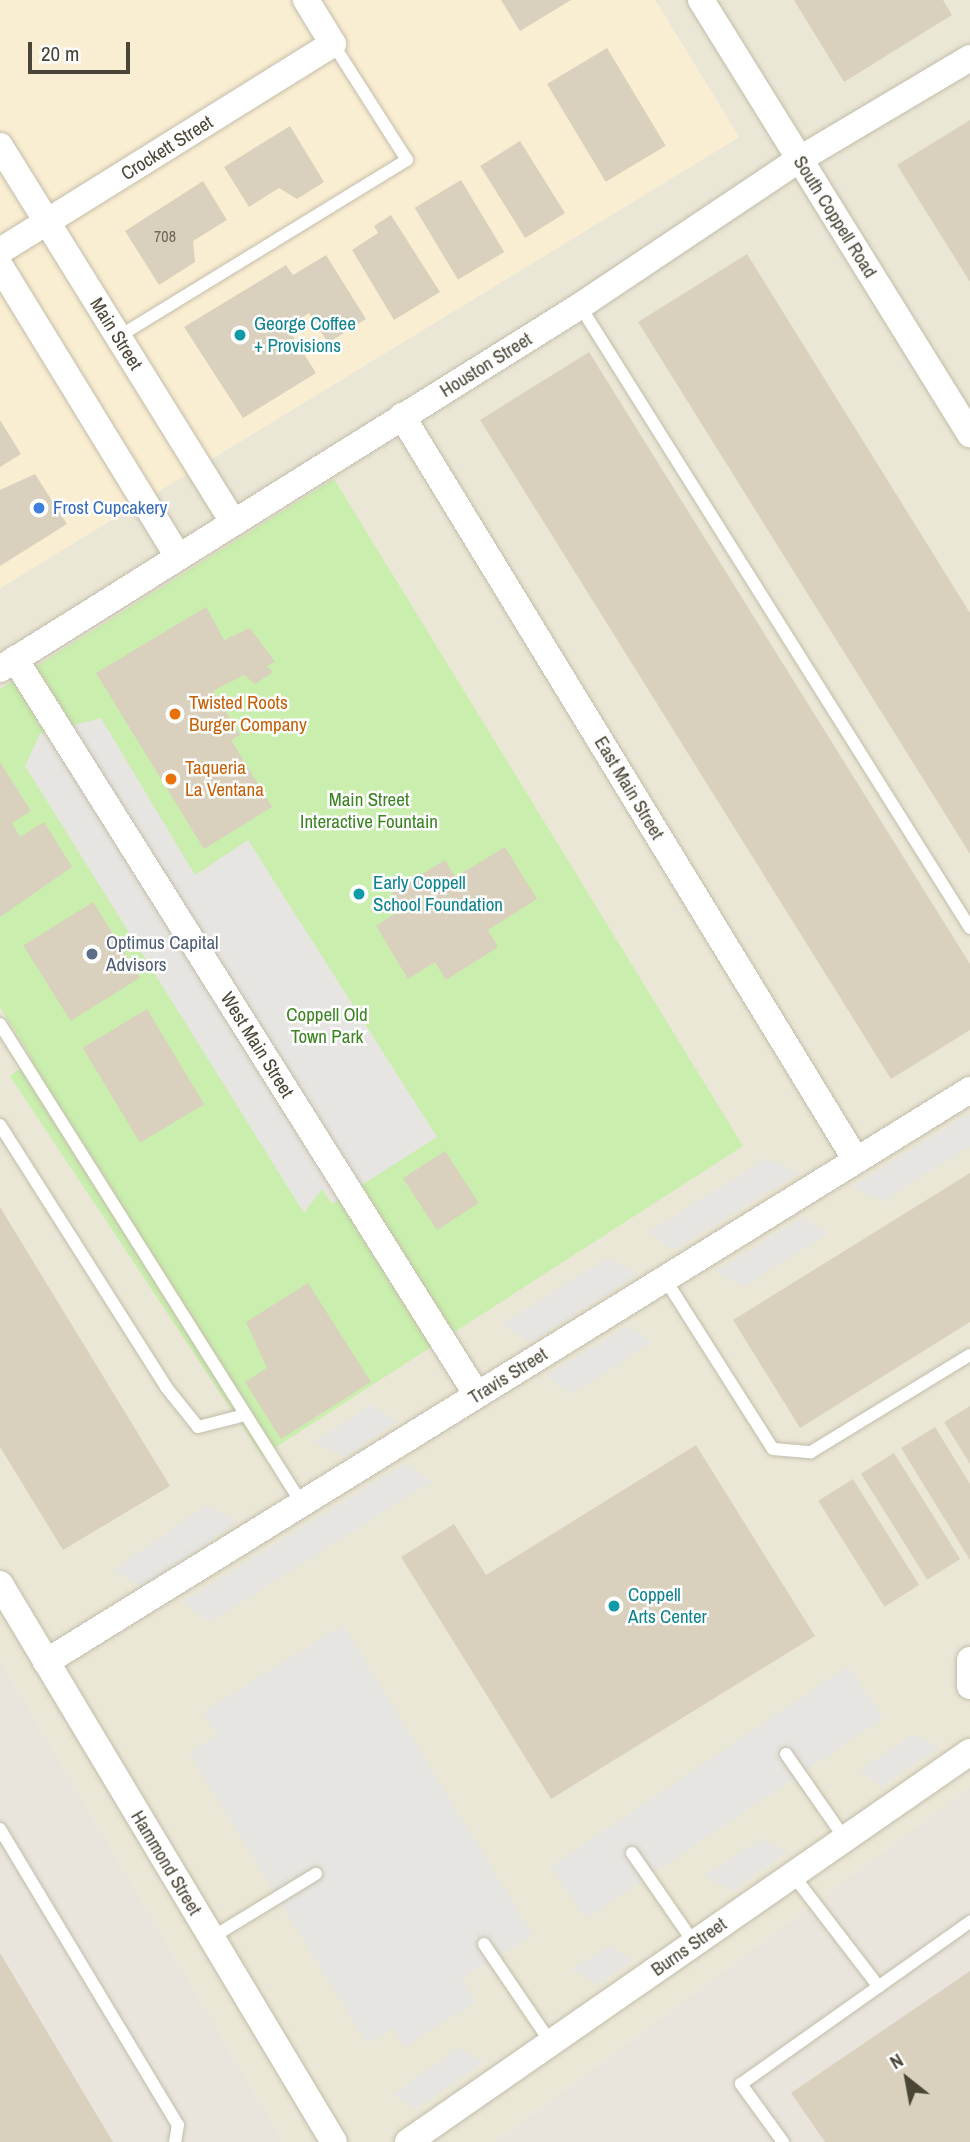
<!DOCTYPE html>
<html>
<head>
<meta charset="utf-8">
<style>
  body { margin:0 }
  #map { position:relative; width:970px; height:2142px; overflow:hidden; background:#f6f4e9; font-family:"Archivo Narrow",sans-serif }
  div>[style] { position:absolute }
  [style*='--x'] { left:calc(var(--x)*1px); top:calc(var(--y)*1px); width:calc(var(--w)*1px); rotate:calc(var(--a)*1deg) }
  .residential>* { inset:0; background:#ebe7d6 }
  .commercial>* { inset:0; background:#faeed2 }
  .industrial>* { inset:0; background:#e9e5dd }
  .green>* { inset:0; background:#c9eead }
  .parking>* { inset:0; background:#e7e5e1; transform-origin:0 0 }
  .building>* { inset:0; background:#d9d1bd; transform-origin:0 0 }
  .roads { filter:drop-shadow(0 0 2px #c3bdaa) drop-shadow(0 0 2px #c3bdaa) }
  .service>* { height:12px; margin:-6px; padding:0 6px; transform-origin:6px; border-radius:6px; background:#fff }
  .minor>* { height:26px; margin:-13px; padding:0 13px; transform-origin:13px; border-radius:13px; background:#fff }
  .dots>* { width:19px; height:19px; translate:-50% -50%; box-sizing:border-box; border:4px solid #fff; border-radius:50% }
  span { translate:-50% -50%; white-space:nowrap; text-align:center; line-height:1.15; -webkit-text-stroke:5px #fff; paint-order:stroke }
  .number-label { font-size:16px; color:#6e6858 }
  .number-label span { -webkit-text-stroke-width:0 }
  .street-label { font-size:19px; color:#4b4536 }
  .culture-label { font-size:19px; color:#0d838f }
  .left { translate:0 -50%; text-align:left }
  .shop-label { font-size:19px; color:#366cbe }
  .food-label { font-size:19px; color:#c56008 }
  .park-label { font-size:19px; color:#3b8421 }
  .service-label { font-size:19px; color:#4e5e75 }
  .north { position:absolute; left:872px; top:2044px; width:70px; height:70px; -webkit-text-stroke:5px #fff; paint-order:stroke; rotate:329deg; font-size:19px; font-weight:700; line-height:28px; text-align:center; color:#4b4536 }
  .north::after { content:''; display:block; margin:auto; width:24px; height:32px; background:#4b4536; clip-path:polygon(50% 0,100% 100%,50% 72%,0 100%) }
  .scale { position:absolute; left:28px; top:42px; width:102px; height:32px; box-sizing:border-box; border:4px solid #4b4536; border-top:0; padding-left:9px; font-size:21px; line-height:24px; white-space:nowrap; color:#4b4536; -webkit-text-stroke:5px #fff; paint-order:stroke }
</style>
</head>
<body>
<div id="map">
  <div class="residential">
    <i style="clip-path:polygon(655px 0,970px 0,970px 1787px,495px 2142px,284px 2142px,0 1659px,0 588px,739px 137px)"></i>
  </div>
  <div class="commercial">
    <i style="clip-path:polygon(0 0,655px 0,739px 137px,0 588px)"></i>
  </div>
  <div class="industrial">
    <i style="clip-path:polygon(0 1659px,284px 2142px,0 2142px)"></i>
    <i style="clip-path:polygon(970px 1787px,970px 2142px,495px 2142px)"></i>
  </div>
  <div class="green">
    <i style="clip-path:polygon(334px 479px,743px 1146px,262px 1456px,10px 1076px,32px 1059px,0 1007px,0 689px)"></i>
  </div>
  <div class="parking">
    <i style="clip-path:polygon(101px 718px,195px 875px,248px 840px,437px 1137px,332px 1204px,322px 1189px,304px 1213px,25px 766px,40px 734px)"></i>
    <i style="clip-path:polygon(970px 1113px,970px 1146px,882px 1201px,852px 1187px)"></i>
    <i style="clip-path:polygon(766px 1159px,800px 1173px,672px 1250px,648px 1232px)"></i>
    <i style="clip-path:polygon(803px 1217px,828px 1233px,745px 1286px,716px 1271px)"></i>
    <i style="clip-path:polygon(609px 1257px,638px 1274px,530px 1343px,502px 1324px)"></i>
    <i style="clip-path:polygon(627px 1326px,652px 1342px,572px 1394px,546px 1376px)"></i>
    <i style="clip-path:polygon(370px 1405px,398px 1421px,344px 1457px,314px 1442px)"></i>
    <i style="clip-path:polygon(404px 1464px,432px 1481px,210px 1622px,182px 1602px)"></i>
    <i style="clip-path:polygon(207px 1505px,238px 1522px,141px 1587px,113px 1570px)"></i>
    <i style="clip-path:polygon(343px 1625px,533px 1935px,462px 1978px,476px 2002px,404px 2047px,392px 2028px,367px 2044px,189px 1753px,217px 1736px,203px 1712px)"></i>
    <i style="left:848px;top:1666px;width:63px;height:359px;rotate:56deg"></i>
    <i style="clip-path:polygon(912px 1735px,939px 1747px,882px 1786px,859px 1771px)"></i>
    <i style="clip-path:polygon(762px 1839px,787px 1852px,732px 1891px,704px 1875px)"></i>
    <i style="clip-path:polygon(610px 1945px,633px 1960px,597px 1984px,571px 1970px)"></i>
    <i style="clip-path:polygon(459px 2048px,484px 2062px,416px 2109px,393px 2094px)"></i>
  </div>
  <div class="building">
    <i style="clip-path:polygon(501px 0,571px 0,520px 31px)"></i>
    <i style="clip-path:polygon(794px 0,943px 0,952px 15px,844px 82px)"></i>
    <i style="left:607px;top:48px;width:114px;height:70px;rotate:59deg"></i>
    <i style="clip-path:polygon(970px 120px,970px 282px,897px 165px)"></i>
    <i style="clip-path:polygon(290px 126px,324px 182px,297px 199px,279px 188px,249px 207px,224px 167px)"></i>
    <i style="left:520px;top:141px;width:85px;height:47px;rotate:58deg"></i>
    <i style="left:461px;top:180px;width:84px;height:54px;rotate:59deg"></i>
    <i style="clip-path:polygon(203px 181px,227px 220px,193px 241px,195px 262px,159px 285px,125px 231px)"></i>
    <i style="clip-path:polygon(391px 215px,440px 292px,394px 320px,352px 250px,378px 233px,374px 226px)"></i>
    <i style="clip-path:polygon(747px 254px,970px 613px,970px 854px,638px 322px)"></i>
    <i style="clip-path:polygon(326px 255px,366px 319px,328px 343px,309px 313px,287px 327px,316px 373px,243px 418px,184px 327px,286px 265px,293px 275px)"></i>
    <i style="clip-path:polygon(589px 352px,970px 964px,970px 1030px,891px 1079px,480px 420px)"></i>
    <i style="clip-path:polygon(0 420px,21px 454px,0 467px)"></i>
    <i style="clip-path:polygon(35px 474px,67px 524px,0 566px,0 490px)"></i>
    <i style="clip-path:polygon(206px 607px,224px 640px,250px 628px,275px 662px,267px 666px,273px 672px,255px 684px,244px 675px,213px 691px,240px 735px,231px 740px,272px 807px,204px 849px,96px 673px)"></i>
    <i style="clip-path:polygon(0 762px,31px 811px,12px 823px,20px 837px,44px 822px,72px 867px,0 917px)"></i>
    <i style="clip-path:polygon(505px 847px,537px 899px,488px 930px,498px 947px,446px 980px,435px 962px,408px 979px,376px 926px,402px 909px,392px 892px,445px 860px,455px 877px)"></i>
    <i style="left:93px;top:902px;width:89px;height:82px;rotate:58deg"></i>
    <i style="left:147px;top:1009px;width:111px;height:75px;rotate:59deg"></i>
    <i style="left:445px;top:1151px;width:62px;height:50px;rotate:57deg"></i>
    <i style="clip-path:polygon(970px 1173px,970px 1322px,800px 1428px,733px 1320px)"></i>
    <i style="clip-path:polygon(0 1207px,170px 1486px,63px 1550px,0 1447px)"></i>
    <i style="clip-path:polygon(308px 1283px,371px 1382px,281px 1439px,245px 1382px,267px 1368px,246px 1322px)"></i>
    <i style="clip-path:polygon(970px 1406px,970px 1464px,944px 1422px)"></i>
    <i style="clip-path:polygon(935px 1427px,970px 1484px,970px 1560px,901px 1448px)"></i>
    <i style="clip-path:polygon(696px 1445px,815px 1636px,551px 1799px,401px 1557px,454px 1524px,486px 1575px)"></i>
    <i style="left:894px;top:1453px;width:125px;height:39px;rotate:58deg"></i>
    <i style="left:853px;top:1479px;width:125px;height:41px;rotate:58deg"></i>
    <i style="clip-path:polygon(0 1953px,113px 2142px,0 2142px)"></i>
    <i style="clip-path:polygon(970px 1971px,970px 2142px,825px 2142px,791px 2093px)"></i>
  </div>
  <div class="roads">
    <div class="service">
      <i style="--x:580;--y:306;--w:734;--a:57.91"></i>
      <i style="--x:118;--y:337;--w:339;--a:-31.5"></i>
      <i style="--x:407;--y:160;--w:138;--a:-122.5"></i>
      <i style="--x:0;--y:1024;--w:567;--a:57.82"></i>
      <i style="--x:0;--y:1125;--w:310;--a:57.6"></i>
      <i style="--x:166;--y:1387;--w:51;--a:51.3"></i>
      <i style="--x:198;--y:1427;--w:49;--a:-14.3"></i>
      <i style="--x:665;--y:1279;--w:201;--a:57.6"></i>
      <i style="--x:773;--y:1449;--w:38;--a:5"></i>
      <i style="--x:811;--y:1452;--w:186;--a:-31.4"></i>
      <i style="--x:786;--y:1754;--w:103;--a:55.2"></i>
      <i style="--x:0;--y:1829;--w:345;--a:59"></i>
      <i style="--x:178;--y:2125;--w:17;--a:100"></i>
      <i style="--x:632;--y:1853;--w:109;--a:55.4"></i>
      <i style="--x:793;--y:1875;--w:141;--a:52.5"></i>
      <i style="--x:211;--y:1938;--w:123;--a:-31.4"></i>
      <i style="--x:484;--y:1944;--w:120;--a:55.9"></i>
      <i style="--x:783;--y:2142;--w:72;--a:-125.9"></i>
      <i style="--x:741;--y:2084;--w:281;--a:-35.3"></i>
    </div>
    <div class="minor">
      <i style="--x:701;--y:0;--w:511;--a:58.21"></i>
      <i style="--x:0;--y:146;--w:442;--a:58.2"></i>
      <i style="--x:0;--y:251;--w:392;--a:-31.9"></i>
      <i style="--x:333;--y:44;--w:52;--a:-121.5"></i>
      <i style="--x:0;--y:266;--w:339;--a:58.5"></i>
      <i style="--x:402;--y:416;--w:872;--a:58.61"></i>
      <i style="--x:15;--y:659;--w:869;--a:57.88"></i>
      <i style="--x:0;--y:669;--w:684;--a:-32.04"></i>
      <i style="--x:580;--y:306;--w:265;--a:-33.8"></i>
      <i style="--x:800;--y:159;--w:198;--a:-30.7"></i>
      <i style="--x:0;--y:1584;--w:650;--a:59.1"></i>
      <i style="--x:970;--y:1660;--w:26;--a:90"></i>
      <i style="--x:46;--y:1662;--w:1087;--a:-31.76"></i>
      <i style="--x:408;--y:2142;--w:684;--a:-34.76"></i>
    </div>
  </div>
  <div class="dots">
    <i style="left:240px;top:335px;background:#0f9aa8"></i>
    <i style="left:39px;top:508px;background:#3f7fe0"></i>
    <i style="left:175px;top:714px;background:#e8710a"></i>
    <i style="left:171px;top:779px;background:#e8710a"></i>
    <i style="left:359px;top:894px;background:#0f9aa8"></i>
    <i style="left:92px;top:954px;background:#5c6f8a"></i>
    <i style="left:614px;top:1606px;background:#0f9aa8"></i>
  </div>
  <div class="number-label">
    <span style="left:165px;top:236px">708</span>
  </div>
  <div class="street-label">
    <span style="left:167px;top:148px;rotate:-32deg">Crockett Street</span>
    <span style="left:835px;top:217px;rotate:58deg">South Coppell Road</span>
    <span style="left:116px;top:334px;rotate:58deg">Main Street</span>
    <span style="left:486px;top:365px;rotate:-32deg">Houston Street</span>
    <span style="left:629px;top:788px;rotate:59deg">East Main Street</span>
    <span style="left:257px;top:1045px;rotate:58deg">West Main Street</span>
    <span style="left:508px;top:1376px;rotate:-32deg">Travis Street</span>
    <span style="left:166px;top:1863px;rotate:59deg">Hammond Street</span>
    <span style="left:689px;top:1947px;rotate:-35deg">Burns Street</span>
  </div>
  <div class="culture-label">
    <span class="left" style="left:254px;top:335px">George Coffee<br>+ Provisions</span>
    <span class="left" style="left:373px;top:894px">Early Coppell<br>School Foundation</span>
    <span class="left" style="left:628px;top:1606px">Coppell<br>Arts Center</span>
  </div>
  <div class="shop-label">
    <span class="left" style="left:53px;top:508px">Frost Cupcakery</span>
  </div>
  <div class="food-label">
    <span class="left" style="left:189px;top:714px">Twisted Roots<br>Burger Company</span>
    <span class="left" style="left:185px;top:779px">Taqueria<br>La Ventana</span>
  </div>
  <div class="park-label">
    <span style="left:369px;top:811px">Main Street<br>Interactive Fountain</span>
    <span style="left:327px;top:1026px">Coppell Old<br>Town Park</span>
  </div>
  <div class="service-label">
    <span class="left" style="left:106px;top:954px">Optimus Capital<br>Advisors</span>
  </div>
  <div class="north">N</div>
  <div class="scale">20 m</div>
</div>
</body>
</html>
